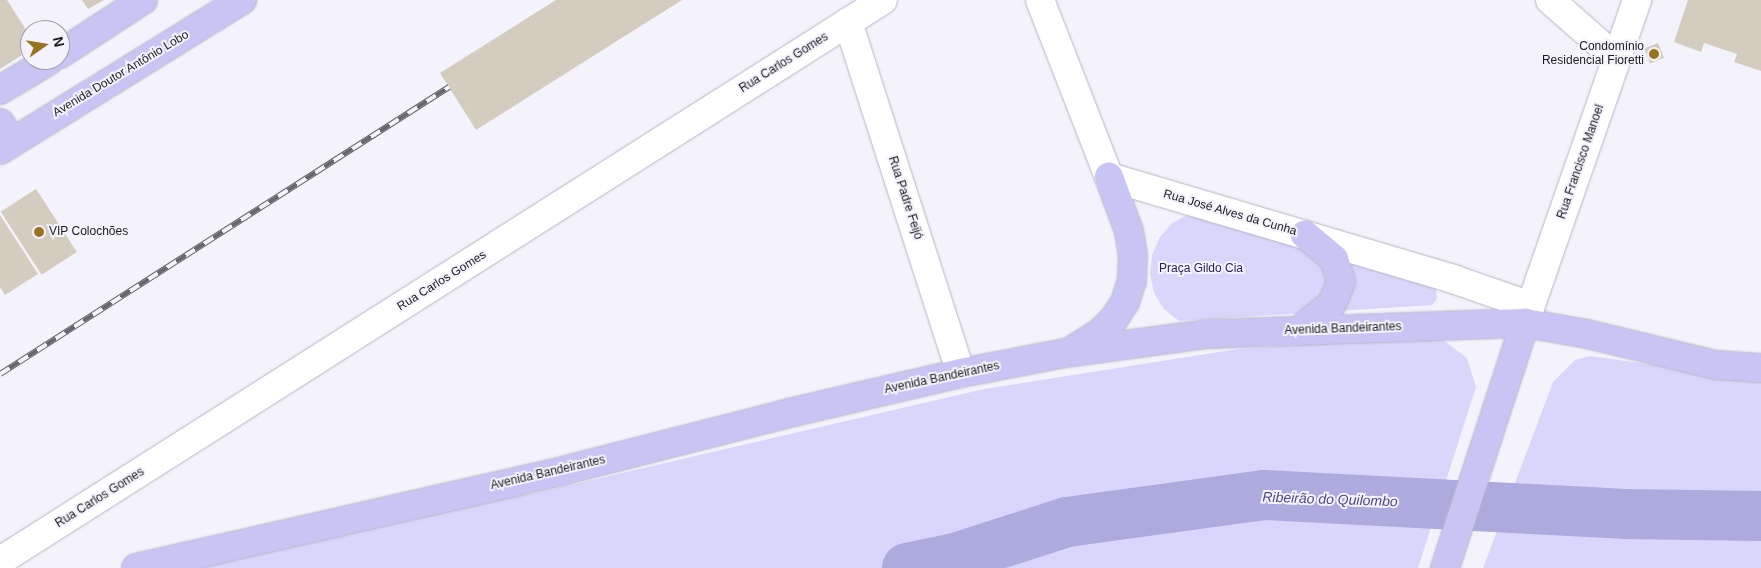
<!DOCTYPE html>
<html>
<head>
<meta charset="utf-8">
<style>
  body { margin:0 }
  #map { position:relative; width:1761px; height:568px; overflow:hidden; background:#f4f3fc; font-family:Helvetica,sans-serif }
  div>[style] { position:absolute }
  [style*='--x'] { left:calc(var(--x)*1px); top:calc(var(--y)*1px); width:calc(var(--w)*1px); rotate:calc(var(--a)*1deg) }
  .green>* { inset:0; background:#d8d6fa }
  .river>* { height:50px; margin:-25px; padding:0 25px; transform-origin:25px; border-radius:25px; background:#adaadd }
  .building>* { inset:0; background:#d4ccbf; transform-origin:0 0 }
  .roads { filter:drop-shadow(0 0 1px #b6b6c4) drop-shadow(0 0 1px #b6b6c4) }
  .minor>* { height:28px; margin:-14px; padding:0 14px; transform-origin:14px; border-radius:14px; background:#fff }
  .major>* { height:28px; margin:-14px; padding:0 14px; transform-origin:14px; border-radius:14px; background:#c8c4f4 }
  .rail>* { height:5.5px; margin-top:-2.75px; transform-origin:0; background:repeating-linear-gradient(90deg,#f4f3fc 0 11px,#67676d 0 22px); box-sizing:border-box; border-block:1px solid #67676d }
  .dots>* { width:14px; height:14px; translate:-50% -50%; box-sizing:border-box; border:2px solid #f4f3fc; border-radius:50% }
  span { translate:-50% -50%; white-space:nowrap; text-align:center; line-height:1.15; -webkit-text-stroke:4px #f4f3fc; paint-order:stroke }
  .poi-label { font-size:12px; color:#1b1b20 }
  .right { translate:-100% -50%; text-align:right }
  .left { translate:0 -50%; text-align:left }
  .street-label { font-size:12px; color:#1b1b20 }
  .park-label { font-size:12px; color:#281d58 }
  .water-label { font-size:14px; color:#4e4686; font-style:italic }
  .north { position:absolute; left:20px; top:20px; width:50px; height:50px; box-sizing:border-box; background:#f4f3fc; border:1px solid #9d9da4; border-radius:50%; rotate:77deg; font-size:14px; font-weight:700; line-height:20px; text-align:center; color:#1b1b20 }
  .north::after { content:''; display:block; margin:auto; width:18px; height:22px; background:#99721d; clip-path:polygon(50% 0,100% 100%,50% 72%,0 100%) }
</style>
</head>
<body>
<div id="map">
  <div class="green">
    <i style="clip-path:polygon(1189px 214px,1436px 286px,1437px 299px,1432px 305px,1179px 321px,1164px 309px,1154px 293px,1150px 274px,1152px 255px,1160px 237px,1172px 223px)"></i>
    <i style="clip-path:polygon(1428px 337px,1443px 340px,1467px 358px,1476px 387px,1418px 568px,183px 568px,351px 525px,536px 493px,984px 389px,1238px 349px)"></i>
    <i style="clip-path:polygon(1590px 356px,1761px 380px,1761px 568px,1483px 568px,1553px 382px,1575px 360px)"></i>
  </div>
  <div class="river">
    <i style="--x:907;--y:568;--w:49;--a:-11.8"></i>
    <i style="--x:955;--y:558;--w:118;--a:-17.8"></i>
    <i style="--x:1067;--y:522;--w:199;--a:-7.8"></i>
    <i style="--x:1264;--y:495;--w:361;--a:3"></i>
    <i style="--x:1624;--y:514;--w:137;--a:0.8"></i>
  </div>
  <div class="building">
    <i style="clip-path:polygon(0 0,7px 0,30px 36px,30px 50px,0 69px)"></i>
    <i style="clip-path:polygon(82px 0,104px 0,88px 9px)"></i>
    <i style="clip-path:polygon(556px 0,682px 0,476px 130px,440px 73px)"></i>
    <i style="clip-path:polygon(1688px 0,1761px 0,1761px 71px,1734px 62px,1737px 54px,1704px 43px,1701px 52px,1674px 42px)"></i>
    <i style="left:1658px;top:43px;width:16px;height:15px;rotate:68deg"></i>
    <i style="left:36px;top:189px;width:75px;height:42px;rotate:57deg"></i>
    <i style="clip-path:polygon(0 215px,38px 274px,5px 295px,0 287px)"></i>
  </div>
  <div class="roads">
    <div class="minor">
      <i style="--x:1040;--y:0;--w:190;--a:68.7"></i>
      <i style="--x:1109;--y:177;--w:362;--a:16.5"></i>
      <i style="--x:1456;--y:280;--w:79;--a:19.1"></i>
      <i style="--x:1550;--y:0;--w:89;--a:41.4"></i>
      <i style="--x:848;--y:22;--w:369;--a:72.2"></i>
      <i style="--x:1525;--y:322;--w:341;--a:-70.8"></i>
      <i style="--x:0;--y:561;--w:1046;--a:-32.43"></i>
    </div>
    <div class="major">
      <i style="--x:60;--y:54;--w:99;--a:-33"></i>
      <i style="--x:0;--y:90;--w:58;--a:-31"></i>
      <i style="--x:0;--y:123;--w:22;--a:58"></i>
      <i style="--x:0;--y:150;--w:285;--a:-31.8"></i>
      <i style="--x:1298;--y:331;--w:43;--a:-38.5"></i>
      <i style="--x:1332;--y:304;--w:24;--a:-68"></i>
      <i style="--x:1341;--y:282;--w:24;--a:-107"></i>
      <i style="--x:1334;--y:259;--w:38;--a:-140"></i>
      <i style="--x:1074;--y:349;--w:32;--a:-32"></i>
      <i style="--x:1101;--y:332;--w:18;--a:-45"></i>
      <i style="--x:1114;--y:319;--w:20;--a:-57"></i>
      <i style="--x:1125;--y:302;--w:22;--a:-72"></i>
      <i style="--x:1132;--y:281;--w:25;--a:-88"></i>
      <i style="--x:1133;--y:256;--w:25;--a:-99"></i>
      <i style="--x:1129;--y:231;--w:58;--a:-110.3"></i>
      <i style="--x:136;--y:568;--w:441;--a:-12.8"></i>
      <i style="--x:566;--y:470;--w:230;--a:-14.3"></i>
      <i style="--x:789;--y:413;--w:177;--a:-13.1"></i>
      <i style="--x:961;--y:373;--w:106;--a:-10.9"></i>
      <i style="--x:1065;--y:353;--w:144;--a:-7.6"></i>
      <i style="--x:1208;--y:334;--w:317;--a:-2"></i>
      <i style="--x:1525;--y:323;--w:63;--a:10.1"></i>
      <i style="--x:1587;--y:334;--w:133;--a:13.5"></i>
      <i style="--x:1716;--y:365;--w:45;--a:3.8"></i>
      <i style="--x:1445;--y:568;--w:258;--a:-71.9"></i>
    </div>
  </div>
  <div class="rail">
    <i style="--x:0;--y:374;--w:533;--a:-32.59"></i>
  </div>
  <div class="dots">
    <i style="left:1654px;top:54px;background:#99721d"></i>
    <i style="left:39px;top:232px;background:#99721d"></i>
  </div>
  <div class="poi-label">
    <span class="right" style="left:1644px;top:54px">Condomínio<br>Residencial Fioretti</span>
    <span class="left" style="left:49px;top:232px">VIP Colochões</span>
  </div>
  <div class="street-label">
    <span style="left:784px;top:63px;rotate:-32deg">Rua Carlos Gomes</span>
    <span style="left:121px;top:74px;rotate:-31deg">Avenida Doutor Antônio Lobo</span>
    <span style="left:1581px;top:162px;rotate:-71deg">Rua Francisco Manoel</span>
    <span style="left:905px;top:198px;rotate:72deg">Rua Padre Feijó</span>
    <span style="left:1230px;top:213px;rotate:16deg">Rua José Alves da Cunha</span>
    <span style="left:442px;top:281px;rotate:-32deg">Rua Carlos Gomes</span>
    <span style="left:1343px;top:329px;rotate:-2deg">Avenida Bandeirantes</span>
    <span style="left:942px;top:378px;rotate:-12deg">Avenida Bandeirantes</span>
    <span style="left:548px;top:473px;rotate:-13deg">Avenida Bandeirantes</span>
    <span style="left:100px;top:498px;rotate:-32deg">Rua Carlos Gomes</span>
  </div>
  <div class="park-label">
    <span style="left:1201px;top:269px">Praça Gildo Cia</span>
  </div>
  <div class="water-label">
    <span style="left:1330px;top:499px;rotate:2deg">Ribeirão do Quilombo</span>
  </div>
  <div class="north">N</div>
</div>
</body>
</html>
